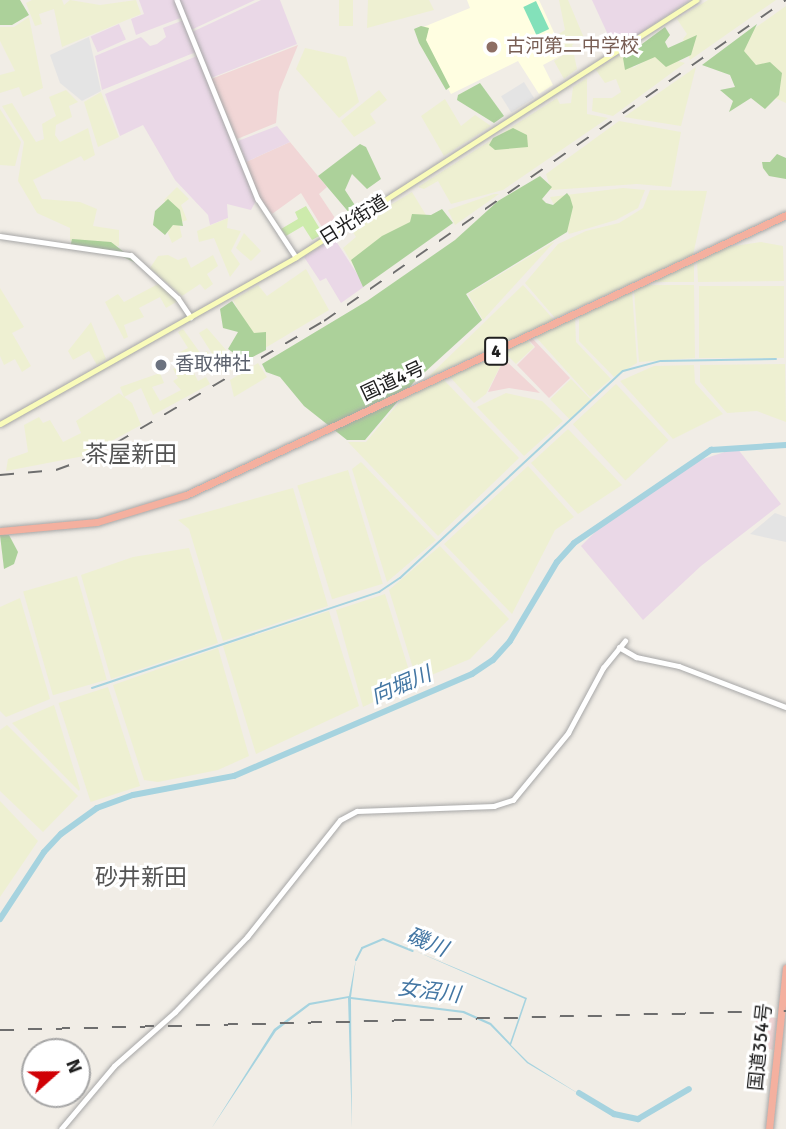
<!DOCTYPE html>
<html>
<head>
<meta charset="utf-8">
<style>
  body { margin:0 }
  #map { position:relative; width:786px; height:1129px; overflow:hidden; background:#f1ede6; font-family:Signika,"Noto Sans JP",sans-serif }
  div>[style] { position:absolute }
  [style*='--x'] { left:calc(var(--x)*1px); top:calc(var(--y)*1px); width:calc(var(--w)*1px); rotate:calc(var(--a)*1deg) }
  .commercial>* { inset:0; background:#f1d6d6 }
  .industrial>* { inset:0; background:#ead8e7; transform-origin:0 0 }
  .education>* { inset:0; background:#fffee1 }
  .farmland>* { inset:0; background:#eef0d2; transform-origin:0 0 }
  .grass>* { inset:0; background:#cdebac }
  .forest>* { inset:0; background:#acd19a }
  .pitch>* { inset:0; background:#83e1ba; transform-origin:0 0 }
  .parking>* { inset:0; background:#e4e4e4; transform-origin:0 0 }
  .water>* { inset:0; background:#a6d3df }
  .stream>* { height:2px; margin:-1px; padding:0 1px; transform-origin:1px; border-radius:1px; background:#a6d3df }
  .river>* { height:6px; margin:-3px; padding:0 3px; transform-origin:3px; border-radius:3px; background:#a6d3df }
  .roads { filter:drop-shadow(0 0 2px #a7a7a7) drop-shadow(0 0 2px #a7a7a7) }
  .tertiary>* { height:4.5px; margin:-2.25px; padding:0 2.25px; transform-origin:2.25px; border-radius:2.25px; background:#fff }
  .secondary>* { height:5px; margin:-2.5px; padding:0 2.5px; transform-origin:2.5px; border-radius:2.5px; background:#f9fbba }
  .trunk>* { height:7px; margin:-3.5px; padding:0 3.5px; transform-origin:3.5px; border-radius:3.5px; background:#f4b09f }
  .rail>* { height:2px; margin-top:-1px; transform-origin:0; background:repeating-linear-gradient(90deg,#6e6e6e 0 14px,transparent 0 28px) }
  .dots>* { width:19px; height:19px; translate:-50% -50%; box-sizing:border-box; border:4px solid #fff; border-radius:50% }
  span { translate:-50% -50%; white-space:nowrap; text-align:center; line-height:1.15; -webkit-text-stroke:6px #fff; paint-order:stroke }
  .shield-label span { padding:2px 5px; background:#fff; border:2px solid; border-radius:5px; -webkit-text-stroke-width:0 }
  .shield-label { font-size:18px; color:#202020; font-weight:700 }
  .education-label { font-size:19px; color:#785e54 }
  .left { translate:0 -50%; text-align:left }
  .street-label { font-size:19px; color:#202020 }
  .worship-label { font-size:19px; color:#5b616d }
  .water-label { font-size:21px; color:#4376a3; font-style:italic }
  .quarter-label { font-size:23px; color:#535353 }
  .north { position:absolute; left:21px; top:1038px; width:70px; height:70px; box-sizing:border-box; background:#fff; border:2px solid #a6a6a6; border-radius:50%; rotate:69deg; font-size:19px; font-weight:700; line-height:28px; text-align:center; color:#202020 }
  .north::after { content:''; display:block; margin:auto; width:24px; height:32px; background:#d00005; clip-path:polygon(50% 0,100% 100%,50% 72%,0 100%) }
</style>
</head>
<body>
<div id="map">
  <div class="commercial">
    <i style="clip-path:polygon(298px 45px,279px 92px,276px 123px,237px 139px,211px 79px)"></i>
    <i style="clip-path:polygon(290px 142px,327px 187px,319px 194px,339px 224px,325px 232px,301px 193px,272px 214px,259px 197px,246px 162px)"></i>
    <i style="clip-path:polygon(532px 338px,570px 378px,549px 398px,517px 365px,535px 347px,529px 340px)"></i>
    <i style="clip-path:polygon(504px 359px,540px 393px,509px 388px,488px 392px)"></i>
    <i style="clip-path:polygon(756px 1017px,777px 1018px,773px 1050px,754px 1044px)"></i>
  </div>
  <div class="industrial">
    <i style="clip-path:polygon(139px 0,176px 0,183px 17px,136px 35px,131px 19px,144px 14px)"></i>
    <i style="clip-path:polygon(179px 0,255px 0,191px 30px)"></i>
    <i style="clip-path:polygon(261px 0,280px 0,297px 44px,211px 78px,192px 32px)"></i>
    <i style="clip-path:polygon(592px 0,690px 0,615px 50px)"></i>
    <i style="clip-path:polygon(184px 20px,196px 52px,102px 90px,95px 56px,141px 37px,150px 46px,157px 44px,166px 37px,163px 28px)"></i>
    <i style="left:119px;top:24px;width:17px;height:31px;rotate:66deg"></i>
    <i style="clip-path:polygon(197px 56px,257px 199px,251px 210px,227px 204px,228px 218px,210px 225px,208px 215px,175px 180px,143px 125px,120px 136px,105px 94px)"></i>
    <i style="clip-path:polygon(277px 126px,290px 142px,246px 162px,238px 141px)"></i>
    <i style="clip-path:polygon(334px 238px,365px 286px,341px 303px,326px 278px,320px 281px,304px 257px)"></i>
    <i style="clip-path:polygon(737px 448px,781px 504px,701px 566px,643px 620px,581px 546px,605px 522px,697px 461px)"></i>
  </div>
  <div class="education">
    <i style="clip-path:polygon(467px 0,539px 0,564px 54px,543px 65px,553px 85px,539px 94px,518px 61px,451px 94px,416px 30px,470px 8px)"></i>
  </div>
  <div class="farmland">
    <i style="clip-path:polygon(32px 0,62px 0,64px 5px,70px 0,100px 5px,136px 0,141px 14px,62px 47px,54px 9px,39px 14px,42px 24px,35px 26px,26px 3px)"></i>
    <i style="left:339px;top:0;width:14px;height:26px"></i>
    <i style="clip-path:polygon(368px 0,429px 0,434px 10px,367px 28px)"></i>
    <i style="clip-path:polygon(559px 0,568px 0,584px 38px,572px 45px,577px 69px,564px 79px,554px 61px,565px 54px,557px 35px,565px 30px)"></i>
    <i style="clip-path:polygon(708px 0,776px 0,690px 60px,683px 39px,687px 34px,677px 19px)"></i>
    <i style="clip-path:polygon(786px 6px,786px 103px,773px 97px,725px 49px)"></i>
    <i style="clip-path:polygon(29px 17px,43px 88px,23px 97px,19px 87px,0 93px,0 75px,15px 71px,0 41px,0 27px,14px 27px)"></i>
    <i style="clip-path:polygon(305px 48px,346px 57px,359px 102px,339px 118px,296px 69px)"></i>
    <i style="clip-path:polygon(624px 52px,633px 68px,655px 55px,685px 63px,613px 116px,592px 111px,593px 98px,612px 98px,621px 92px,616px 79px,605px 83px,596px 70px)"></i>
    <i style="clip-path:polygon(696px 67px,681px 126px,624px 117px)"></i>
    <i style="clip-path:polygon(587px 78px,587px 114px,608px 118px,503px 190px,451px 204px,438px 181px,424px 189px,418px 187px,557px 98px,560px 104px,571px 103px,573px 87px)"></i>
    <i style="clip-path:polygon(66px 90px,78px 102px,69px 106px,72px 117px,56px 125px,55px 135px,60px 142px,88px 128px,95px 155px,84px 161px,81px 156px,33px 180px,42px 199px,80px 202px,97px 209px,93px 226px,119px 230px,119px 246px,70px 241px,70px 228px,37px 213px,18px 181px,24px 142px,2px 106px,12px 103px,36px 142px,44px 139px,42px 124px,56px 116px,49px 97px)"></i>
    <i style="clip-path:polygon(379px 90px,387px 100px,370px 114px,376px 123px,354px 137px,341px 121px)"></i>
    <i style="clip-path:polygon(101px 92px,119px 137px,98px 147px,84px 102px)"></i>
    <i style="clip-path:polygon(445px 99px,461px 126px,475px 115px,491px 126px,444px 156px,421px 116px)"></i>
    <i style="clip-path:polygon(0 109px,21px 142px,15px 166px,0 165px)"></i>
    <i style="clip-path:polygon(619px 121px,681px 132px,671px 187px,637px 184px,551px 190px,546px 174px)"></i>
    <i style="clip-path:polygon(177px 187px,189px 199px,181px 205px,187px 220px,179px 223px,182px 237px,172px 243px,166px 229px,176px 219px,164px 200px)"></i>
    <i style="clip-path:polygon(623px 188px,645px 190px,638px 208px,616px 220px,569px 234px,550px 197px)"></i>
    <i style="clip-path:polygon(650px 190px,707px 191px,693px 255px,555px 318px,525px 283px,558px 244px,586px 231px,619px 223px,643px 208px)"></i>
    <i style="clip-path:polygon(412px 192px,426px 215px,353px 265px,343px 248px,356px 237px,351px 229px)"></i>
    <i style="clip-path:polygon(494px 194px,499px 194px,455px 225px,448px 210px)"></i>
    <i style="clip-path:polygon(228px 218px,227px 228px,241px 231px,231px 251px,240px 264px,230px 277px,214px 238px,199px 242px,197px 231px)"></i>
    <i style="clip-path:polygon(244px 233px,261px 251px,251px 261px,236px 248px)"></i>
    <i style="clip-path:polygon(555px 241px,483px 320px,468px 294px)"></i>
    <i style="clip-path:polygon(761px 242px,783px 246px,784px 281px,698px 282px,697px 260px,727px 247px)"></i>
    <i style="clip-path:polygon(168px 255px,178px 260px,186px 257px,191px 268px,213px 255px,218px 266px,207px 274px,213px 284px,205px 290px,200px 284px,182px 296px,150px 268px,158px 256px)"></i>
    <i style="clip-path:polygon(694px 261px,694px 282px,649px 282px)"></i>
    <i style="clip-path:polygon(306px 269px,329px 310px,260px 351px,233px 300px,258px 285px,267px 296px)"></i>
    <i style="clip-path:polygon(160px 283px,178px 301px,166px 308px,160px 297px,139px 308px,144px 317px,124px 325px,128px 337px,124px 339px,105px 302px,118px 294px,124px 302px)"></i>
    <i style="clip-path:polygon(523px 285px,554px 320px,427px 378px)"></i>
    <i style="clip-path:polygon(645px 285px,694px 285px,695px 358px,639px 362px,634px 290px)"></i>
    <i style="left:699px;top:286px;width:85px;height:72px"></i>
    <i style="clip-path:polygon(0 288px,24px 327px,12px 333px,31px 366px,22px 372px,15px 359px,4px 365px,0 356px)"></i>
    <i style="clip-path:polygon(632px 290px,637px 363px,614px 377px,579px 341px,579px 315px)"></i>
    <i style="clip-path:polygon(575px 316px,576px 342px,611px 379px,590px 397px,535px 336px)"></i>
    <i style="clip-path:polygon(91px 322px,106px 359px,97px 365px,89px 351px,73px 360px,68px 351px)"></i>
    <i style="clip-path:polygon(207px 328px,233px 358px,240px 353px,245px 361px,225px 374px,199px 333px)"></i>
    <i style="clip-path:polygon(183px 329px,201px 354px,207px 351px,211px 356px,192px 369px,198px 381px,206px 377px,210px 384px,153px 415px,141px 388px,124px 397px,120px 387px,160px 373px,164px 383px,152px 387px,160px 401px,181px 390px,173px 381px,178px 378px,173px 369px,177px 367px,182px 373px,188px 368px,178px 353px,188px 348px,178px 332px)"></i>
    <i style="clip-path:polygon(527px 340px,534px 347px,516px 364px,507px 355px,510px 347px)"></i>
    <i style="clip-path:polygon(497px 354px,504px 359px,486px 394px,474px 403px,449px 376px)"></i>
    <i style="clip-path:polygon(258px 363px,267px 377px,234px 397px,230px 380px)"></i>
    <i style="clip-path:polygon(785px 364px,786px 422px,757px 411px,727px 413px,700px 382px,700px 365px)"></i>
    <i style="clip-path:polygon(694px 365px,695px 383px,723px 414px,673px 439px,620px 381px,654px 366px)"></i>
    <i style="clip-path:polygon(443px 379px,519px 458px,438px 536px,348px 442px,366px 442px,403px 398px)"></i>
    <i style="left:571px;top:379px;width:28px;height:29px;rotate:46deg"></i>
    <i style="left:616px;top:384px;width:77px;height:59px;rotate:47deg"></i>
    <i style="clip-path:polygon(119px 393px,132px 403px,141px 425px,84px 456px,6px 471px,8px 459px,28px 452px,24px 425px,39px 417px,43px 423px,50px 420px,63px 442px,81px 433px,76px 421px)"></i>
    <i style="clip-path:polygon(506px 393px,542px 401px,563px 421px,524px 456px,477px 407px)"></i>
    <i style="clip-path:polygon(568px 429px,622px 485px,578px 514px,531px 463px)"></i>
    <i style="clip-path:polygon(361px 462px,436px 540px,387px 582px,352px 469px)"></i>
    <i style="clip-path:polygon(528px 466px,574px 517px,555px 530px,512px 614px,444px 544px)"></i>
    <i style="left:348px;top:470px;width:119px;height:53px;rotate:73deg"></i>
    <i style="clip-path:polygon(293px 488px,328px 606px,223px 641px,189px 529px,178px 520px)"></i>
    <i style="clip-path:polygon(440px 546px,509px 619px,470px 659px,417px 681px,389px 590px)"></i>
    <i style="clip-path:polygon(189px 548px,218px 643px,111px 679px,81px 575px,133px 557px)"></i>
    <i style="left:77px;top:576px;width:108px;height:56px;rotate:74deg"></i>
    <i style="clip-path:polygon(385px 594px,413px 683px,363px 707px,336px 610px)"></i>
    <i style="clip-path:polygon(20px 598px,50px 699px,6px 717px,0 711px,0 607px)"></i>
    <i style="clip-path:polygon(329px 611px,359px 706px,256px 754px,223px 646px)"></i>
    <i style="clip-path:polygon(218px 648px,249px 756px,218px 770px,158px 782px,144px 780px,113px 685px)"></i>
    <i style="left:108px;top:687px;width:104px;height:52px;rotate:72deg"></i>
    <i style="clip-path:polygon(54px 705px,80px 789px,79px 791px,12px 723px)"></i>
    <i style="clip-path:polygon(7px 725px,78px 796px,43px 832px,0 791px,0 730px)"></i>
    <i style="clip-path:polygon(0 801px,38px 841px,0 897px)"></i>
  </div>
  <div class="grass">
    <i style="clip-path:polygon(306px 206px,323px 234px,312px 240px,303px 226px,286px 236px,281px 229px,298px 219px,295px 212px)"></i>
  </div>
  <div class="forest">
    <i style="clip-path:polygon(0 0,20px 0,29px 15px,12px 25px,0 25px)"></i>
    <i style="clip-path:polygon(757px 24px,744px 51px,756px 65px,770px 62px,782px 73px,779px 95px,765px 109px,751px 98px,729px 112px,733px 101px,720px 90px,735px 87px,730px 75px,702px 65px)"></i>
    <i style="clip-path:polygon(421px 26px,429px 28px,426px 40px,450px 87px,446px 90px,419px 43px,414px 29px)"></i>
    <i style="clip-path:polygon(665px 27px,670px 35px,665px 42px,668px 48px,697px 35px,691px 55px,666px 67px,655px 57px,625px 70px,623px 58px)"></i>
    <i style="clip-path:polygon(480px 83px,504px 116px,494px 123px,457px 100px,458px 95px)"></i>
    <i style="clip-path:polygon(513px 128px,527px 135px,528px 147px,495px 150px,489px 145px,493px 138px)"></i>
    <i style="clip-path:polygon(360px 144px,366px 147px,381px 179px,367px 189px,352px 174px,345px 190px,358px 210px,351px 215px,318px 176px)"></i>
    <i style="clip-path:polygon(777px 154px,786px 158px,786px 179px,769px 176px,763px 168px,762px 162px,770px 162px)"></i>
    <i style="clip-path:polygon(540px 176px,552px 187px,542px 199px,546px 203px,553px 205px,567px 193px,570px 197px,573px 207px,567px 232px,466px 294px,482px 320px,414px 382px,365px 440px,347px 440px,304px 406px,280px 377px,266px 372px,262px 364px,367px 301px,455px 240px,498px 201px)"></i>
    <i style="clip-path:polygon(168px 199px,180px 210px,183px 226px,173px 225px,165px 235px,153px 225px,155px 211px)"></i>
    <i style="clip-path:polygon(442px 209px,453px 223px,363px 287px,351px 260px,382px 236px,410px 222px,412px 214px,431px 215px)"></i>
    <i style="clip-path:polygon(72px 239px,111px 242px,142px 266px,123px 257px,70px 248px)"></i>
    <i style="clip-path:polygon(232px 301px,254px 333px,266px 332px,266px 350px,245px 361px,228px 349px,238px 332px,223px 328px,220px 309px)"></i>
    <i style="clip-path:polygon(0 535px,9px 535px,18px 552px,14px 564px,4px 569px)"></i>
  </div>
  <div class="pitch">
    <i style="left:536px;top:1px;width:31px;height:14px;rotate:65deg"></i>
  </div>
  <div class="parking">
    <i style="clip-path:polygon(89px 37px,101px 91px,82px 101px,60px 83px,50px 55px)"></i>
    <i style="left:524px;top:82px;width:19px;height:27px;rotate:58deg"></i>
    <i style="clip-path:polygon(775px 513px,786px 517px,786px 542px,750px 534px)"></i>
  </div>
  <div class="water">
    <i style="clip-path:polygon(413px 950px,527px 998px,511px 1045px,528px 1062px,584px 1097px,527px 1063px,490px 1025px,463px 1013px,351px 999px,352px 1129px,348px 998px,310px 1005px,276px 1031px,211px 1129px,274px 1029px,309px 1003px,349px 996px,356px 959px,351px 997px,464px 1011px,491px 1023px,510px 1043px,525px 999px)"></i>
  </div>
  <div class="stream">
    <i style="--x:92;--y:688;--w:303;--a:-18.5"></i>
    <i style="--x:379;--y:592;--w:25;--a:-34"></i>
    <i style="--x:400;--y:578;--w:304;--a:-42.9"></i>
    <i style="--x:623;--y:371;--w:39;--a:-15"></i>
    <i style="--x:661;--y:361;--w:115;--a:-1"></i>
    <i style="--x:356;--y:960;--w:13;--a:-63"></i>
    <i style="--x:362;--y:948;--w:23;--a:-23"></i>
    <i style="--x:383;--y:939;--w:32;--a:22"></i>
  </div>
  <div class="river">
    <i style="--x:0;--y:919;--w:80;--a:-56.7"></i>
    <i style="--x:44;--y:852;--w:25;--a:-47"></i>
    <i style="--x:61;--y:834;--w:44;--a:-35.8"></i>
    <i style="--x:97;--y:808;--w:38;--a:-20"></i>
    <i style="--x:133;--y:795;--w:103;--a:-10.7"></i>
    <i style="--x:234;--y:776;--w:259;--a:-23.2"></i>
    <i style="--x:472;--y:674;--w:25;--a:-34"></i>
    <i style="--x:493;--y:660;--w:25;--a:-48"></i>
    <i style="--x:510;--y:641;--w:92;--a:-59.3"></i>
    <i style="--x:557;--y:562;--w:25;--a:-48"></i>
    <i style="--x:574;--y:543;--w:166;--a:-34.2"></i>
    <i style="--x:711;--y:450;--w:75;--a:-3.8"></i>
    <i style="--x:579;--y:1093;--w:41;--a:31"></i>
    <i style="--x:614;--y:1114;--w:25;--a:12"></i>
    <i style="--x:638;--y:1119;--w:59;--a:-30.5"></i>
  </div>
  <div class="roads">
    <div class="tertiary">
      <i style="--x:177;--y:0;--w:215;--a:67.9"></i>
      <i style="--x:258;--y:199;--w:69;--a:56.8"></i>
      <i style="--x:0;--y:236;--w:132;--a:8.3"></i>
      <i style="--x:131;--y:255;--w:64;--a:42.5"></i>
      <i style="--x:178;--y:298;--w:23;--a:56"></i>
      <i style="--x:619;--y:647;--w:20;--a:30"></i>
      <i style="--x:636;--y:657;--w:44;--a:11.8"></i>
      <i style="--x:679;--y:666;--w:115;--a:21"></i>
      <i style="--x:61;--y:1129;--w:82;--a:-49.9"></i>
      <i style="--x:114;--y:1066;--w:81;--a:-41.5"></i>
      <i style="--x:175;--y:1012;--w:104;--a:-46.2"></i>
      <i style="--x:247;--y:937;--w:149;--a:-51.5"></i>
      <i style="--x:340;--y:820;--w:19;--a:-28"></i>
      <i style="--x:357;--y:811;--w:137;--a:-2.1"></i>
      <i style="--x:494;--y:806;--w:20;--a:-18"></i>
      <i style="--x:513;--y:800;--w:87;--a:-50.6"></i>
      <i style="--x:568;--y:733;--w:74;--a:-61.7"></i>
      <i style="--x:603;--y:668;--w:35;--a:-51"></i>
    </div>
    <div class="secondary">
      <i style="--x:0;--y:424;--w:340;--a:-29.4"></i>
      <i style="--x:296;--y:257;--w:476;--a:-32.7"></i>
    </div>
    <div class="trunk">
      <i style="--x:0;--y:531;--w:97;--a:-5.3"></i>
      <i style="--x:97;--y:522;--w:93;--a:-16.9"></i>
      <i style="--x:186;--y:495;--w:662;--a:-25.02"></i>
      <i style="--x:769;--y:1129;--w:162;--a:-84"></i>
    </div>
  </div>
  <div class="rail">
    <i style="--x:0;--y:475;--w:56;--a:-5.1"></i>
    <i style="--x:56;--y:470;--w:38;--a:-20"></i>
    <i style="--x:92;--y:457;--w:269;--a:-30.4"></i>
    <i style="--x:324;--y:321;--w:563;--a:-34.79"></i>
    <i style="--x:0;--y:1030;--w:786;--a:-1.38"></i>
  </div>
  <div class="dots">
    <i style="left:492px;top:47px;background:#8d6e63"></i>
    <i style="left:161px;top:365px;background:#6b7280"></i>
  </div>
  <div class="shield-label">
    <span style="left:496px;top:351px">4</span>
  </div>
  <div class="education-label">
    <span class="left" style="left:506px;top:47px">古河第二中学校</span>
  </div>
  <div class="street-label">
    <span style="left:354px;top:221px;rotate:-32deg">日光街道</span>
    <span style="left:393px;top:382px;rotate:-25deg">国道4号</span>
    <span style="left:761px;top:1047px;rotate:-84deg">国道354号</span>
  </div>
  <div class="worship-label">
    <span class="left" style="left:175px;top:365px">香取神社</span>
  </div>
  <div class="water-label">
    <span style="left:401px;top:685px;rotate:-23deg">向堀川</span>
    <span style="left:427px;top:942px;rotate:22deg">磯川</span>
    <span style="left:429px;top:991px;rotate:7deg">女沼川</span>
  </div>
  <div class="quarter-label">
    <span style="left:131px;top:455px">茶屋新田</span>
    <span style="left:141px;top:878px">砂井新田</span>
  </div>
  <div class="north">N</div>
</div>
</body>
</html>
